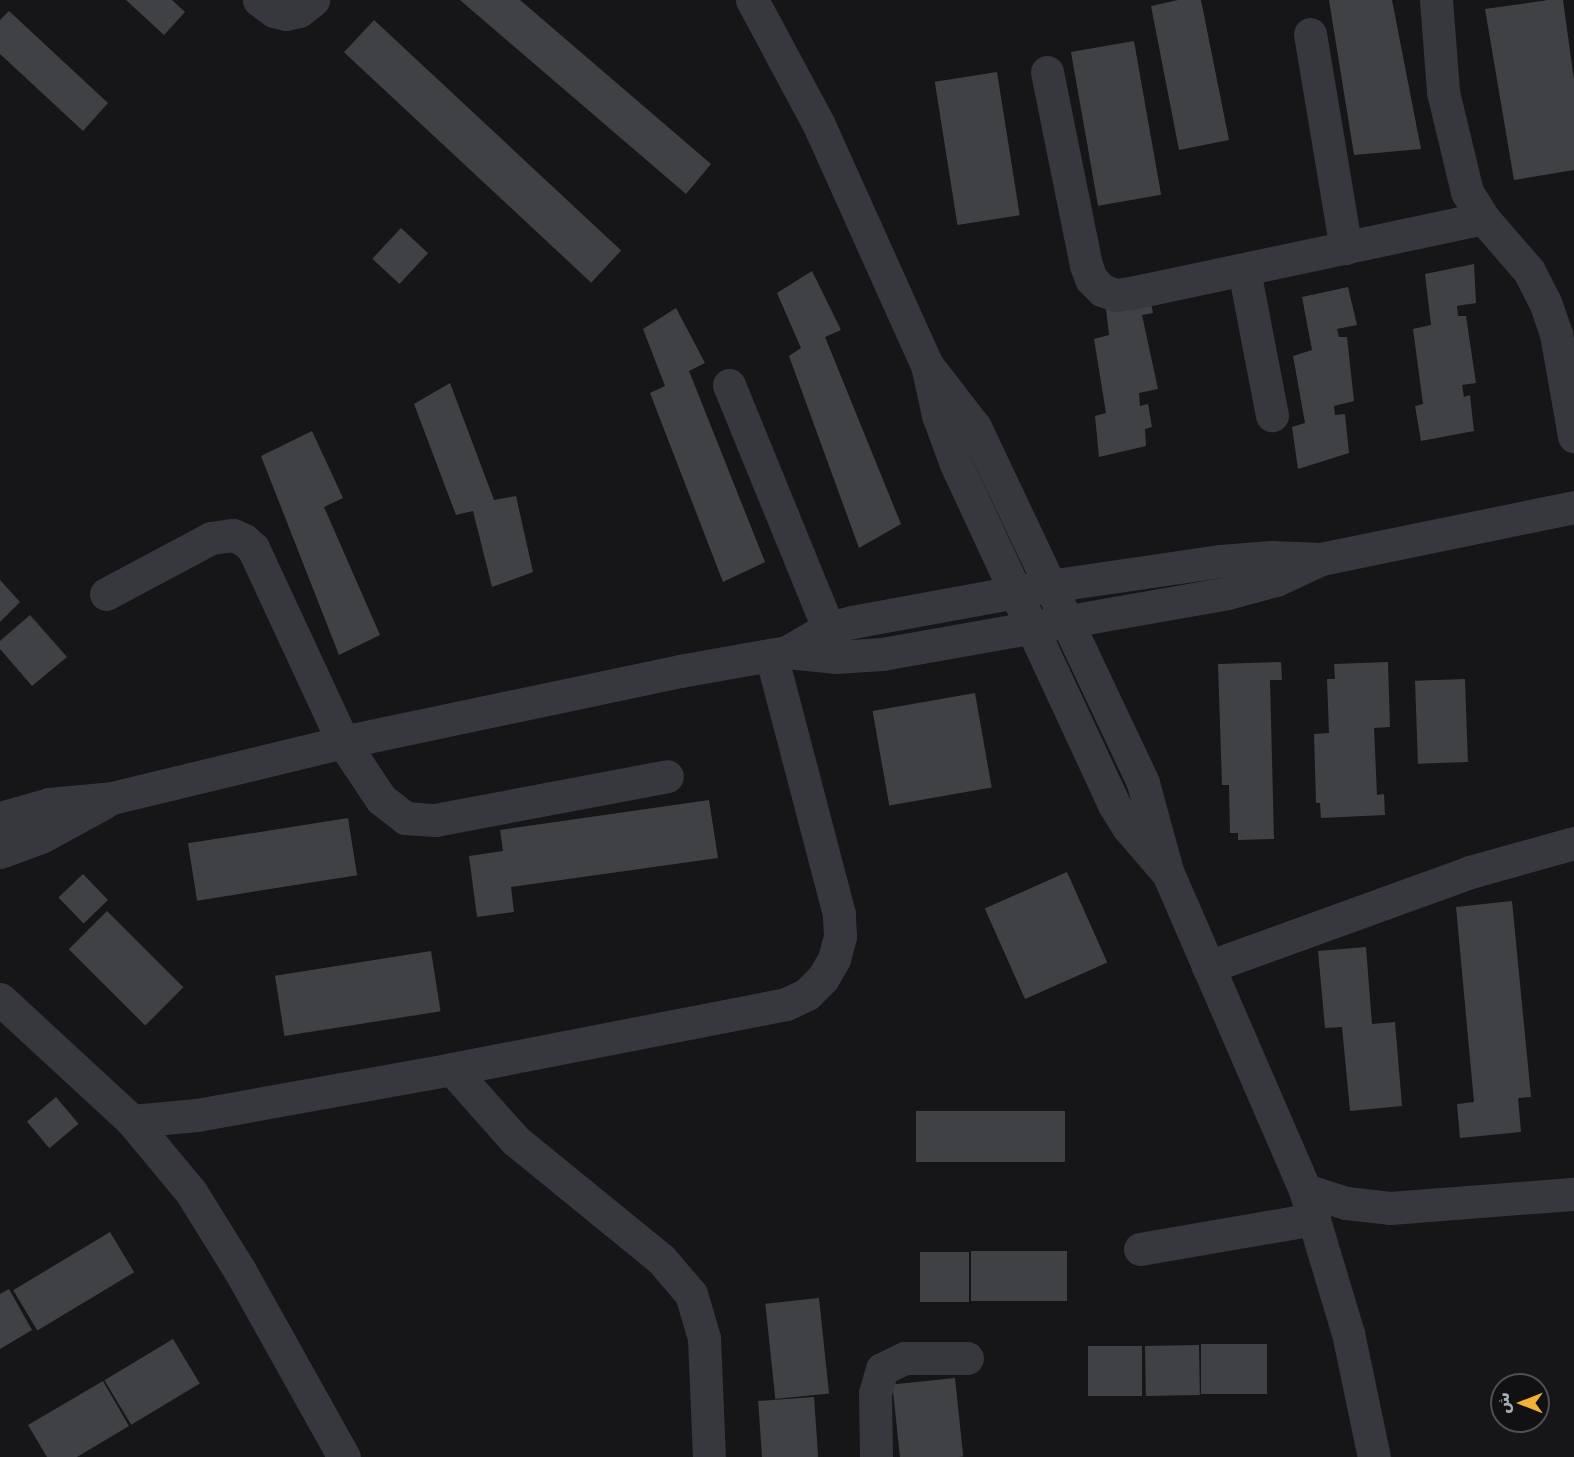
<!DOCTYPE html>
<html>
<head>
<meta charset="utf-8">
<style>
  body { margin:0 }
  #map { position:relative; width:1574px; height:1457px; overflow:hidden; background:#161618; font-family:"DejaVu Sans",Vazirmatn,sans-serif }
  div>[style] { position:absolute }
  [style*='--x'] { left:calc(var(--x)*1px); top:calc(var(--y)*1px); width:calc(var(--w)*1px); rotate:calc(var(--a)*1deg) }
  .building>* { inset:0; background:#404145; transform-origin:0 0 }
  .minor>* { height:33px; margin:-16.5px; padding:0 16.5px; transform-origin:16.5px; border-radius:16.5px; background:#37383d }
  span { translate:-50% -50%; white-space:nowrap; text-align:center; line-height:1.15; -webkit-text-stroke:4.5px #111113; paint-order:stroke }
  .north { position:absolute; left:1490px; top:1373px; width:60px; height:60px; box-sizing:border-box; background:#111113; border:2px solid #4d4f55; border-radius:50%; rotate:270deg; font-size:16px; font-weight:700; line-height:24px; text-align:center; color:#a8adb8 }
  .north::after { content:''; display:block; margin:auto; width:21px; height:27px; background:#f2b134; clip-path:polygon(50% 0,100% 100%,50% 72%,0 100%) }
</style>
</head>
<body>
<div id="map">
  <div class="building">
    <i style="clip-path:polygon(126px 0,172px 0,185px 12px,164px 35px)"></i>
    <i style="clip-path:polygon(460px 0,520px 0,711px 164px,686px 194px)"></i>
    <i style="clip-path:polygon(1178px 0,1201px 0,1229px 140px,1179px 150px,1151px 6px)"></i>
    <i style="clip-path:polygon(1329px 0,1392px 0,1421px 149px,1354px 155px)"></i>
    <i style="clip-path:polygon(1548px 0,1563px 0,1574px 80px,1574px 170px,1514px 180px,1485px 9px)"></i>
    <i style="clip-path:polygon(9px 11px,108px 103px,83px 131px,0 54px,0 20px)"></i>
    <i style="left:374px;top:20px;width:338px;height:44px;rotate:43deg"></i>
    <i style="left:1134px;top:41px;width:156px;height:64px;rotate:80deg"></i>
    <i style="left:997px;top:72px;width:145px;height:63px;rotate:81deg"></i>
    <i style="left:401px;top:228px;width:37px;height:42px;rotate:43deg"></i>
    <i style="clip-path:polygon(1474px 264px,1476px 303px,1457px 306px,1458px 316px,1466px 316px,1476px 383px,1462px 385px,1464px 397px,1470px 395px,1474px 431px,1421px 441px,1415px 406px,1423px 404px,1413px 329px,1431px 325px,1425px 274px)"></i>
    <i style="clip-path:polygon(812px 271px,841px 330px,825px 337px,901px 524px,859px 548px,789px 356px,801px 348px,777px 293px)"></i>
    <i style="clip-path:polygon(1146px 280px,1153px 313px,1142px 315px,1158px 389px,1139px 393px,1140px 406px,1148px 404px,1152px 427px,1145px 429px,1146px 446px,1099px 457px,1095px 416px,1106px 413px,1094px 339px,1109px 335px,1104px 291px)"></i>
    <i style="clip-path:polygon(1348px 287px,1357px 325px,1337px 329px,1339px 337px,1347px 337px,1354px 401px,1334px 406px,1335px 415px,1345px 414px,1349px 453px,1298px 469px,1292px 427px,1305px 423px,1293px 356px,1312px 350px,1302px 297px)"></i>
    <i style="clip-path:polygon(676px 308px,705px 363px,689px 371px,765px 562px,723px 582px,650px 393px,665px 386px,643px 329px)"></i>
    <i style="clip-path:polygon(450px 383px,494px 500px,516px 496px,533px 572px,492px 587px,473px 511px,456px 515px,414px 404px)"></i>
    <i style="clip-path:polygon(312px 431px,343px 498px,324px 507px,380px 635px,339px 655px,261px 456px)"></i>
    <i style="clip-path:polygon(0 580px,20px 602px,0 622px)"></i>
    <i style="clip-path:polygon(30px 615px,67px 657px,32px 686px,0 649px,0 641px)"></i>
    <i style="clip-path:polygon(1281px 662px,1282px 680px,1270px 680px,1274px 839px,1238px 840px,1238px 833px,1230px 833px,1229px 785px,1222px 785px,1218px 664px)"></i>
    <i style="clip-path:polygon(1388px 662px,1390px 727px,1374px 728px,1377px 795px,1384px 794px,1385px 815px,1321px 818px,1320px 803px,1316px 803px,1314px 734px,1329px 733px,1327px 679px,1335px 679px,1334px 664px)"></i>
    <i style="left:1465px;top:679px;width:83px;height:50px;rotate:88deg"></i>
    <i style="left:975px;top:693px;width:96px;height:104px;rotate:80deg"></i>
    <i style="clip-path:polygon(709px 800px,718px 858px,511px 887px,514px 912px,477px 917px,469px 856px,503px 851px,500px 830px)"></i>
    <i style="left:348px;top:818px;width:58px;height:162px;rotate:81deg"></i>
    <i style="left:1067px;top:872px;width:99px;height:90px;rotate:66deg"></i>
    <i style="left:83px;top:874px;width:36px;height:34px;rotate:46deg"></i>
    <i style="clip-path:polygon(1512px 901px,1531px 1097px,1518px 1098px,1521px 1132px,1460px 1138px,1457px 1104px,1474px 1102px,1456px 907px)"></i>
    <i style="left:107px;top:911px;width:108px;height:54px;rotate:45deg"></i>
    <i style="clip-path:polygon(1366px 947px,1372px 1024px,1395px 1022px,1402px 1106px,1350px 1111px,1342px 1027px,1325px 1028px,1318px 951px)"></i>
    <i style="left:431px;top:951px;width:61px;height:158px;rotate:81deg"></i>
    <i style="left:56px;top:1097px;width:35px;height:38px;rotate:50deg"></i>
    <i style="left:1065px;top:1111px;width:51px;height:149px;rotate:90deg"></i>
    <i style="left:110px;top:1232px;width:47px;height:113px;rotate:59deg"></i>
    <i style="left:1067px;top:1251px;width:50px;height:96px;rotate:90deg"></i>
    <i style="left:920px;top:1252px;width:49px;height:50px"></i>
    <i style="clip-path:polygon(9px 1289px,32px 1330px,0 1349px,0 1294px)"></i>
    <i style="left:819px;top:1298px;width:96px;height:54px;rotate:84deg"></i>
    <i style="left:173px;top:1339px;width:52px;height:80px;rotate:59deg"></i>
    <i style="left:1267px;top:1344px;width:50px;height:66px;rotate:90deg"></i>
    <i style="left:1199px;top:1345px;width:50px;height:54px;rotate:89deg"></i>
    <i style="left:1088px;top:1346px;width:54px;height:50px"></i>
    <i style="left:955px;top:1378px;width:79px;height:63px;rotate:84deg"></i>
    <i style="clip-path:polygon(103px 1381px,129px 1426px,77px 1457px,47px 1457px,28px 1425px)"></i>
    <i style="left:814px;top:1397px;width:60px;height:56px;rotate:86deg"></i>
  </div>
  <div class="minor">
    <i style="--x:259;--y:0;--w:19;--a:36"></i>
    <i style="--x:274;--y:11;--w:12;--a:14"></i>
    <i style="--x:286;--y:14;--w:13;--a:-13"></i>
    <i style="--x:299;--y:11;--w:18;--a:-38"></i>
    <i style="--x:752;--y:0;--w:142;--a:61.8"></i>
    <i style="--x:819;--y:125;--w:263;--a:65.8"></i>
    <i style="--x:927;--y:365;--w:51;--a:77.6"></i>
    <i style="--x:938;--y:415;--w:52;--a:69.8"></i>
    <i style="--x:956;--y:464;--w:374;--a:65.1"></i>
    <i style="--x:1113;--y:803;--w:28;--a:58"></i>
    <i style="--x:1128;--y:827;--w:57;--a:49.3"></i>
    <i style="--x:1436;--y:0;--w:92;--a:85.6"></i>
    <i style="--x:1443;--y:92;--w:103;--a:76.5"></i>
    <i style="--x:1467;--y:192;--w:31;--a:58"></i>
    <i style="--x:1483;--y:218;--w:70;--a:49"></i>
    <i style="--x:1529;--y:271;--w:35;--a:63"></i>
    <i style="--x:1545;--y:302;--w:34;--a:71"></i>
    <i style="--x:1556;--y:334;--w:104;--a:80"></i>
    <i style="--x:1310;--y:34;--w:217;--a:80.5"></i>
    <i style="--x:1047;--y:72;--w:197;--a:78.6"></i>
    <i style="--x:1086;--y:265;--w:15;--a:70"></i>
    <i style="--x:1091;--y:279;--w:16;--a:45"></i>
    <i style="--x:1102;--y:290;--w:15;--a:20"></i>
    <i style="--x:1116;--y:295;--w:15;--a:-8"></i>
    <i style="--x:1131;--y:293;--w:360;--a:-12"></i>
    <i style="--x:1244;--y:270;--w:148;--a:79.1"></i>
    <i style="--x:927;--y:365;--w:78;--a:52.3"></i>
    <i style="--x:975;--y:427;--w:394;--a:64.7"></i>
    <i style="--x:1143;--y:783;--w:91;--a:74.7"></i>
    <i style="--x:1167;--y:871;--w:348;--a:66.6"></i>
    <i style="--x:1305;--y:1190;--w:149;--a:73.3"></i>
    <i style="--x:1348;--y:1333;--w:127;--a:78.2"></i>
    <i style="--x:729;--y:385;--w:262;--a:67.8"></i>
    <i style="--x:106;--y:594;--w:119;--a:-28.1"></i>
    <i style="--x:211;--y:538;--w:22;--a:-8"></i>
    <i style="--x:233;--y:535;--w:12;--a:24"></i>
    <i style="--x:244;--y:540;--w:12;--a:42"></i>
    <i style="--x:253;--y:548;--w:214;--a:65.1"></i>
    <i style="--x:343;--y:742;--w:69;--a:56.3"></i>
    <i style="--x:381;--y:799;--w:31;--a:38"></i>
    <i style="--x:405;--y:818;--w:30;--a:4"></i>
    <i style="--x:435;--y:820;--w:236;--a:-10.7"></i>
    <i style="--x:787;--y:652;--w:48;--a:-30.3"></i>
    <i style="--x:828;--y:628;--w:25;--a:-14"></i>
    <i style="--x:852;--y:622;--w:200;--a:-10.4"></i>
    <i style="--x:1049;--y:586;--w:174;--a:-8.3"></i>
    <i style="--x:1221;--y:561;--w:50;--a:-4.6"></i>
    <i style="--x:1271;--y:557;--w:50;--a:2.3"></i>
    <i style="--x:1321;--y:559;--w:258;--a:-11.6"></i>
    <i style="--x:0;--y:818;--w:51;--a:-15.9"></i>
    <i style="--x:49;--y:804;--w:63;--a:-5.4"></i>
    <i style="--x:112;--y:798;--w:238;--a:-13.6"></i>
    <i style="--x:343;--y:742;--w:344;--a:-11.9"></i>
    <i style="--x:680;--y:671;--w:109;--a:-10.1"></i>
    <i style="--x:787;--y:652;--w:48;--a:5.9"></i>
    <i style="--x:835;--y:657;--w:47;--a:-3.7"></i>
    <i style="--x:882;--y:654;--w:350;--a:-10"></i>
    <i style="--x:1227;--y:593;--w:51;--a:-14.9"></i>
    <i style="--x:1276;--y:580;--w:50;--a:-25"></i>
    <i style="--x:0;--y:852;--w:44;--a:-20.1"></i>
    <i style="--x:41;--y:837;--w:73;--a:-28.7"></i>
    <i style="--x:1208;--y:967;--w:279;--a:-19.9"></i>
    <i style="--x:1470;--y:872;--w:108;--a:-15.6"></i>
    <i style="--x:0;--y:999;--w:180;--a:42.7"></i>
    <i style="--x:132;--y:1121;--w:92;--a:50.3"></i>
    <i style="--x:191;--y:1192;--w:93;--a:58.2"></i>
    <i style="--x:240;--y:1271;--w:213;--a:60.8"></i>
    <i style="--x:452;--y:1069;--w:95;--a:48.4"></i>
    <i style="--x:515;--y:1140;--w:188;--a:39.2"></i>
    <i style="--x:661;--y:1259;--w:46;--a:49.4"></i>
    <i style="--x:691;--y:1294;--w:46;--a:73.5"></i>
    <i style="--x:704;--y:1338;--w:119;--a:87.6"></i>
    <i style="--x:132;--y:1121;--w:65;--a:-5.3"></i>
    <i style="--x:197;--y:1115;--w:259;--a:-10.2"></i>
    <i style="--x:452;--y:1069;--w:340;--a:-11"></i>
    <i style="--x:786;--y:1004;--w:23;--a:-25"></i>
    <i style="--x:807;--y:994;--w:23;--a:-45"></i>
    <i style="--x:823;--y:978;--w:22;--a:-60"></i>
    <i style="--x:834;--y:959;--w:24;--a:-75"></i>
    <i style="--x:840;--y:936;--w:22;--a:-93"></i>
    <i style="--x:839;--y:914;--w:268;--a:-104.7"></i>
    <i style="--x:1305;--y:1190;--w:43;--a:17.6"></i>
    <i style="--x:1346;--y:1203;--w:44;--a:6.5"></i>
    <i style="--x:1390;--y:1208;--w:185;--a:-4.4"></i>
    <i style="--x:1140;--y:1249;--w:177;--a:-9.8"></i>
    <i style="--x:876;--y:1457;--w:64;--a:-90.9"></i>
    <i style="--x:875;--y:1393;--w:25;--a:-74"></i>
    <i style="--x:882;--y:1369;--w:25;--a:-26"></i>
    <i style="--x:905;--y:1358;--w:62;--a:0"></i>
  </div>
  <div class="north">ش</div>
</div>
</body>
</html>
